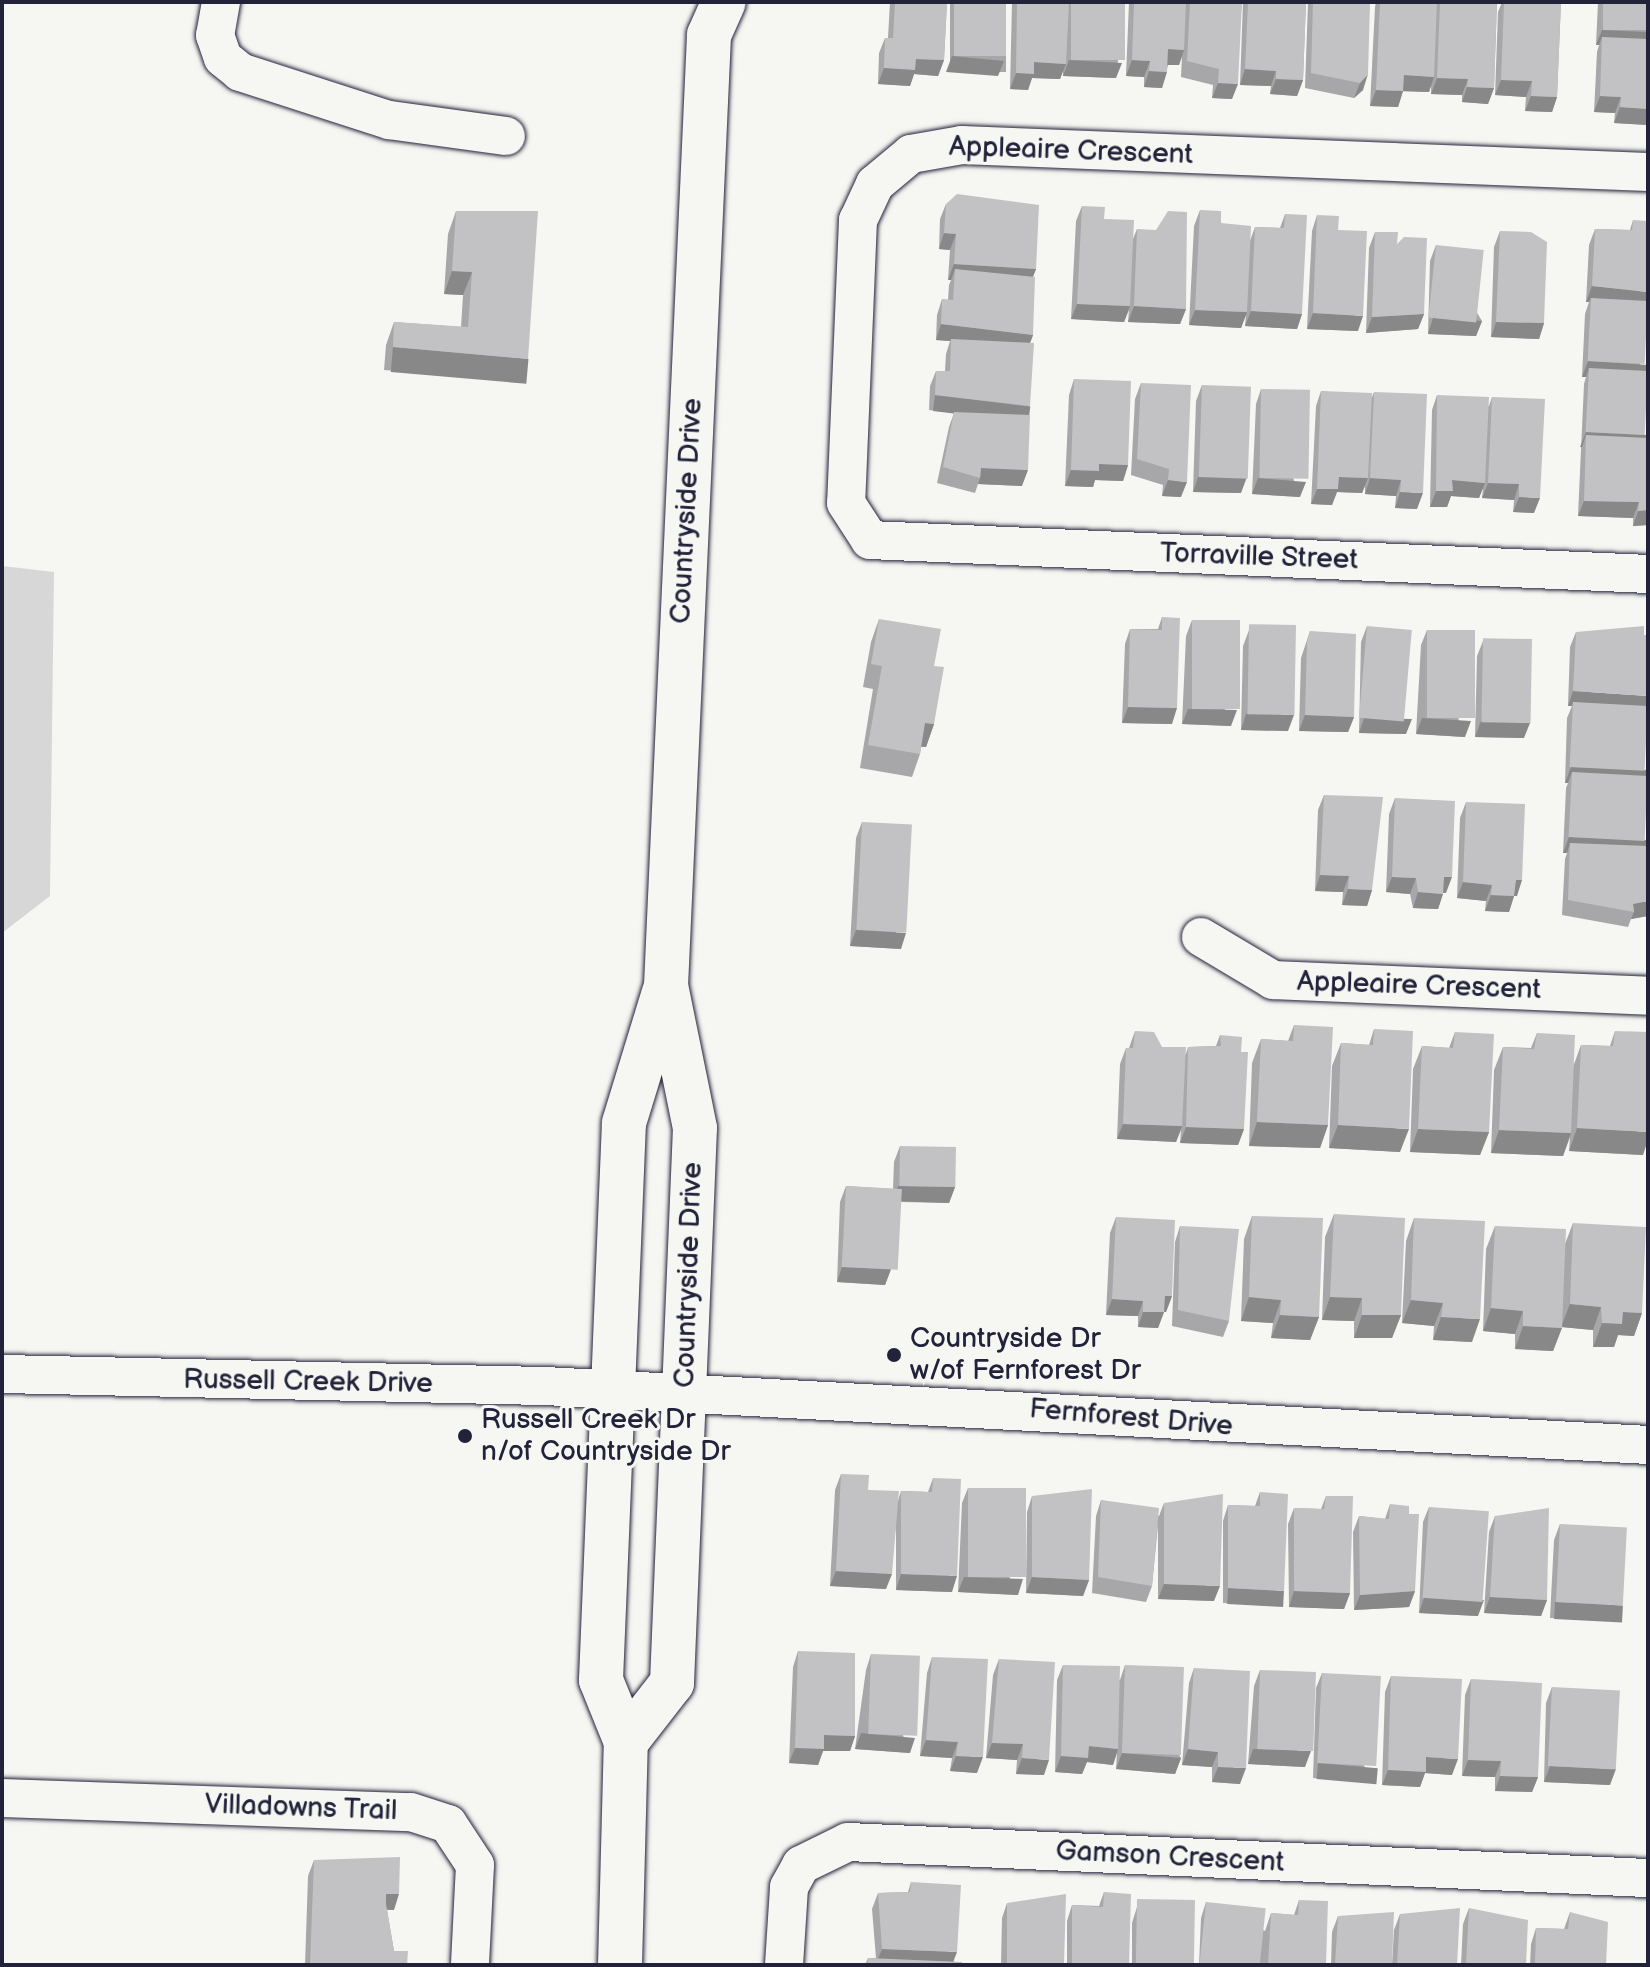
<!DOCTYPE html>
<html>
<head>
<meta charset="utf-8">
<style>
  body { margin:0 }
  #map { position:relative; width:1650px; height:1967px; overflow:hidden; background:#f6f6f2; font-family:"Balsamiq Sans",sans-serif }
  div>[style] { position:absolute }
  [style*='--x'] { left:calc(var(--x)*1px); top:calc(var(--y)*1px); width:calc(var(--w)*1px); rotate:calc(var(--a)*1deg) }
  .green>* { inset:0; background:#d7d7d7 }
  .roads { filter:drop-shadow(0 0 2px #22223b) drop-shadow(0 0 2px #22223b) }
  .minor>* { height:38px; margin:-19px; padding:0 19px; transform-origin:19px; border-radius:19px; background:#f6f6f2 }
  .major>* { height:44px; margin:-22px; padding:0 22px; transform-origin:22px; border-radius:22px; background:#f6f6f2 }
  .wall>* { inset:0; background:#a7a7a9; transform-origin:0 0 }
  .shaded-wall>* { inset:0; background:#888889; transform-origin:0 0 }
  .building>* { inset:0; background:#c2c2c4; transform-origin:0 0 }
  .dots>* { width:22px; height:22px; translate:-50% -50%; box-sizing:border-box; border:4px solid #f6f6f2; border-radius:50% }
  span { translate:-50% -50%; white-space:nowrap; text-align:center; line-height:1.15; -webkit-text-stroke:6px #f6f6f2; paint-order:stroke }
  .street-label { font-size:28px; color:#22223b }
  .poi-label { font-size:28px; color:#22223b }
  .left { translate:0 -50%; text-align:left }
  .frame { position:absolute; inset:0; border:4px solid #22223b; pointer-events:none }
</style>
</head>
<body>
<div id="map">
  <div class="green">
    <i style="clip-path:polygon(2px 566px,54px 572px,50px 896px,2px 933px)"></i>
  </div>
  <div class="roads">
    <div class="minor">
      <i style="--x:221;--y:2;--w:34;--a:100"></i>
      <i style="--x:215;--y:35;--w:24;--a:71"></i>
      <i style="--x:223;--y:58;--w:22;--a:39"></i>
      <i style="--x:240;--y:72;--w:157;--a:17.9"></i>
      <i style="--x:389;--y:120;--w:118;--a:7.8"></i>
      <i style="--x:1648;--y:172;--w:687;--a:-177.75"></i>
      <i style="--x:962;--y:145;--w:52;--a:170"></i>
      <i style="--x:911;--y:154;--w:47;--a:140.2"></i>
      <i style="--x:875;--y:184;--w:40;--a:115"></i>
      <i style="--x:858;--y:220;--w:283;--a:92.4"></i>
      <i style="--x:846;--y:503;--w:44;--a:57"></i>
      <i style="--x:870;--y:540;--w:779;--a:2.5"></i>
      <i style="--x:1201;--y:937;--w:84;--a:30.8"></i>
      <i style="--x:1273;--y:980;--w:375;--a:2.4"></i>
      <i style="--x:2;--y:1374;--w:543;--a:1.27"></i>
      <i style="--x:545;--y:1386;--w:1105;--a:3.06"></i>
      <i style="--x:2;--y:1798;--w:409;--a:2"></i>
      <i style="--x:411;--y:1812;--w:39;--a:18"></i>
      <i style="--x:448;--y:1824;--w:49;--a:56.6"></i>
      <i style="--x:475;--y:1865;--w:100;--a:92.9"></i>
      <i style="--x:784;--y:1965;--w:78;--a:-86.3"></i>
      <i style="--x:789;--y:1887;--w:25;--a:-61"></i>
      <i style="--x:801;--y:1865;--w:52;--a:-26.1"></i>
      <i style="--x:848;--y:1842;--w:801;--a:2.58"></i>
    </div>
    <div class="major">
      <i style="--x:626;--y:1742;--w:75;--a:-52.1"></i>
      <i style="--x:672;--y:1683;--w:555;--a:-87.63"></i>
      <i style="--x:695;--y:1128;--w:145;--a:-101.5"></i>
      <i style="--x:666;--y:986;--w:952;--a:-87.41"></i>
      <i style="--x:709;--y:35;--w:36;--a:-66"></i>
      <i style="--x:620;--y:1965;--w:223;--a:-88.5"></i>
      <i style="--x:626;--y:1742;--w:67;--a:-112"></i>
      <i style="--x:601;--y:1680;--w:557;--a:-87.64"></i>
      <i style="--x:624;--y:1123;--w:137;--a:-73"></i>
    </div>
  </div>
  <div class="wall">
    <i style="clip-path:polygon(890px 2px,947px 2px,944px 60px,938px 76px,914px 74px,910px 86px,878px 84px,879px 53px,885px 38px,888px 38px)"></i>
    <i style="left:950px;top:2px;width:56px;height:70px"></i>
    <i style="clip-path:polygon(1012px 2px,1125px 2px,1116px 78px,1063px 76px,1063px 71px,1060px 79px,1032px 78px,1028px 90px,1010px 89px)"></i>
    <i style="clip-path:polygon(1129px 2px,1242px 2px,1232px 99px,1212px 98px,1213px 85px,1181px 77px,1182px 56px,1179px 65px,1168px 65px,1162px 88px,1144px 87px,1144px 77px,1126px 76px)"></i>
    <i style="clip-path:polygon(1243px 2px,1306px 2px,1303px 80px,1297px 96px,1270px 94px,1271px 86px,1240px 85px)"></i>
    <i style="clip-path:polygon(1308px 2px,1370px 2px,1363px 90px,1354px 98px,1305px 88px)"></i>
    <i style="clip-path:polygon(1376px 2px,1497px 2px,1494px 88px,1488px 104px,1462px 102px,1462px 95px,1431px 94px,1431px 84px,1429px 92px,1403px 91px,1398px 107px,1370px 106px,1375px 7px)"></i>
    <i style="clip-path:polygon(1502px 2px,1561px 2px,1557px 97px,1552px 112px,1525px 111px,1526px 97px,1495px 95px,1498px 12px)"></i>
    <i style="clip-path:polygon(1598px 2px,1648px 2px,1648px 125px,1614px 123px,1615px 113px,1594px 112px,1597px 52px,1599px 45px,1596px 45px)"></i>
    <i style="clip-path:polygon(946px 204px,1036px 269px,1033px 277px,1033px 335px,1030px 343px,1030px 406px,1027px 415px,1022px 486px,978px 484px,975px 493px,937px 483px,949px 427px,954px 413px,929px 410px,930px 386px,936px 371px,945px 371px,946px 354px,950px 341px,936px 340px,937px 315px,942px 299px,948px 300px,949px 285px,951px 280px,948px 280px,950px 250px,939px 249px,940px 219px)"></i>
    <i style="clip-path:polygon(1082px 206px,1133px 239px,1137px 229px,1186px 309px,1180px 324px,1128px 322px,1129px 310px,1124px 322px,1071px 319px,1076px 221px)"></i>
    <i style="clip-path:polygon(1200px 210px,1250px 241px,1255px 227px,1280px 228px,1285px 214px,1302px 314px,1297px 329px,1245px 326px,1246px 315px,1241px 328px,1189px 325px,1194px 226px)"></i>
    <i style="clip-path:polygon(456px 211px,520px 382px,384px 370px,386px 345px,394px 322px,461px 327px,463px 295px,444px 294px,448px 234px)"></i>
    <i style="clip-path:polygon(1317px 215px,1338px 230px,1358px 331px,1307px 329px,1312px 231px)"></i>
    <i style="clip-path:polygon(1633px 220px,1648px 525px,1633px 526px,1633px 518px,1578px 516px,1584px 384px,1586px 377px,1582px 377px,1585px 314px,1589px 302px,1586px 302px,1589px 245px,1595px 229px,1630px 230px)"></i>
    <i style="clip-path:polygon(1500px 231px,1544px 323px,1539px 339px,1491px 337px,1494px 247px)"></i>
    <i style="clip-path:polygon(1375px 232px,1397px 244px,1424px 314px,1418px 329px,1366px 333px,1369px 248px)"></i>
    <i style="clip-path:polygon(1436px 245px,1482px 321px,1476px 336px,1428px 334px,1430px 261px)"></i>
    <i style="clip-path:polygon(1074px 379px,1128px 465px,1123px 481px,1095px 480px,1093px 487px,1065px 486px,1069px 395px)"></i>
    <i style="clip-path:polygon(1141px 383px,1181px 497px,1162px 496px,1163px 485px,1131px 475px,1135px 399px)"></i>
    <i style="clip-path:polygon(1202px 385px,1241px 493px,1193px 492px,1196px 401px)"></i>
    <i style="clip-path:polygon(1261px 389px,1300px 497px,1252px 494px,1256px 404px)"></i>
    <i style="clip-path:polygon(1321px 391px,1372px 397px,1374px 392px,1417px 509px,1395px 508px,1396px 496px,1365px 494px,1365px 486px,1362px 493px,1337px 492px,1332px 505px,1311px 504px,1316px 406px)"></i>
    <i style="clip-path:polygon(1437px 395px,1489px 406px,1492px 397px,1534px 513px,1513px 512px,1514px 500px,1482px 498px,1483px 488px,1479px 498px,1451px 496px,1447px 507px,1430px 507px,1432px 410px)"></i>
    <i style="clip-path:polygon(1162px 617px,1172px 724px,1122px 723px,1125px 644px,1130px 629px,1158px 629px)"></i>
    <i style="clip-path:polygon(879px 619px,934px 666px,934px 724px,926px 747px,921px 747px,920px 754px,912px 777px,860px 768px,873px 689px,863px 687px,871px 642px)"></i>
    <i style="clip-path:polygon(1192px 620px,1231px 726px,1182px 724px,1186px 636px)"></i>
    <i style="clip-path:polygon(1367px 626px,1406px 734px,1359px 733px,1361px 642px)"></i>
    <i style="clip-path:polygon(1249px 630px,1288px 731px,1241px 730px,1243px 646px)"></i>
    <i style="clip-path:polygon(1427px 630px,1465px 737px,1416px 734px,1421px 645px)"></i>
    <i style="clip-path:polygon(1310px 631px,1354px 717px,1348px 732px,1299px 731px,1301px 658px)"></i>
    <i style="clip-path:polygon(1576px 632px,1648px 916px,1631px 919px,1628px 927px,1562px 915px,1565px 859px,1567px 853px,1563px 853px,1566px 788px,1568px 783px,1565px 783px,1567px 718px,1572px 706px,1568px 706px,1570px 647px)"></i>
    <i style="clip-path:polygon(1483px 641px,1524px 738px,1475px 737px,1477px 656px)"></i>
    <i style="clip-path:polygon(1324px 795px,1372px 890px,1367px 906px,1342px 905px,1343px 892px,1315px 891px,1318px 810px)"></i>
    <i style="clip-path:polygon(1395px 798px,1446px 893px,1443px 893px,1438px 909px,1413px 908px,1410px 894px,1386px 892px,1389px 814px)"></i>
    <i style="clip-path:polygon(1466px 802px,1517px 896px,1514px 896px,1509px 912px,1485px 911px,1486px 901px,1457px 898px,1460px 818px)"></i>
    <i style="clip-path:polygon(862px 822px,901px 949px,850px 946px,856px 838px)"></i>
    <i style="clip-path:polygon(1294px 1025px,1328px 1125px,1320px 1148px,1249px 1146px,1252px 1063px,1261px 1039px,1288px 1041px)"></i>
    <i style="clip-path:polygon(1374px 1029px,1400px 1152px,1329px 1148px,1332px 1066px,1341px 1043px,1369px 1045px)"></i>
    <i style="clip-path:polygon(1135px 1031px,1162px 1047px,1186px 1054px,1188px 1047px,1216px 1046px,1220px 1035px,1241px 1052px,1244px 1129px,1238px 1145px,1180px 1143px,1181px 1130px,1176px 1142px,1117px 1139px,1120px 1064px,1126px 1048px,1129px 1048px)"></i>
    <i style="clip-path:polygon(1615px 1031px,1643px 1155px,1569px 1151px,1570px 1137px,1563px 1156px,1491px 1153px,1494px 1070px,1503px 1047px,1531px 1048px,1537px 1033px,1573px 1067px,1581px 1045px,1610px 1046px)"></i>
    <i style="clip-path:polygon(1455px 1032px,1489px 1132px,1480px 1155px,1410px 1152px,1413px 1069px,1422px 1046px,1449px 1048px)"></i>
    <i style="clip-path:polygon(900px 1146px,955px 1187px,949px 1203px,900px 1202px,891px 1269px,885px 1285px,837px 1282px,840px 1202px,846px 1186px,893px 1189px,894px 1162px)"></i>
    <i style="clip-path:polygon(1334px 1214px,1401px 1315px,1392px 1338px,1354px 1338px,1354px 1321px,1322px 1320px,1325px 1237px)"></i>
    <i style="clip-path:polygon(1252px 1216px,1319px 1317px,1310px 1340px,1271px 1338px,1273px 1323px,1241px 1321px,1244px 1239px)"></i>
    <i style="clip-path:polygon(1116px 1217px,1172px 1296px,1166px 1312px,1164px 1312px,1158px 1328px,1138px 1327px,1138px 1316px,1106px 1315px,1110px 1233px)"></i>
    <i style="clip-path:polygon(1414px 1218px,1472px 1342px,1433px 1340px,1434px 1326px,1402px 1323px,1406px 1241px)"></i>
    <i style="clip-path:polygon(1573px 1223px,1642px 1313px,1634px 1336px,1618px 1335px,1614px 1347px,1593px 1347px,1593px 1330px,1562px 1327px,1553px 1351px,1515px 1349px,1515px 1334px,1483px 1331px,1486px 1249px,1495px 1226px,1565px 1244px)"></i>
    <i style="clip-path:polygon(1180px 1226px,1229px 1321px,1223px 1337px,1172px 1326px,1175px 1242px)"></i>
    <i style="clip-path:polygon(841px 1474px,868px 1490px,898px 1501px,901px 1491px,928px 1492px,933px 1478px,952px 1592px,896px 1590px,896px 1526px,886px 1589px,830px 1586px,835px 1490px)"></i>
    <i style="clip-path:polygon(968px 1488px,1018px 1595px,958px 1592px,962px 1503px)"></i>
    <i style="clip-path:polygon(1260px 1492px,1279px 1606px,1223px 1603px,1223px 1521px,1228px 1505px,1255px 1506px)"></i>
    <i style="clip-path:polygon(1032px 1496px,1089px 1580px,1083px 1596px,1026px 1593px,1027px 1512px)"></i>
    <i style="clip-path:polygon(1326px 1496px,1350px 1593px,1344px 1609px,1289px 1607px,1288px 1524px,1294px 1508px,1321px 1509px)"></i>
    <i style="clip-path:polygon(1101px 1500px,1159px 1516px,1164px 1503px,1214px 1601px,1158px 1599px,1158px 1525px,1152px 1586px,1146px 1602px,1092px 1593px,1096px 1516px)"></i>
    <i style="clip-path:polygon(1390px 1504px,1415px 1591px,1409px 1607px,1354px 1610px,1353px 1532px,1359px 1516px,1385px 1519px)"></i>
    <i style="clip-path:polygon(1429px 1507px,1478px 1616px,1419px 1613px,1423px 1522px)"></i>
    <i style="clip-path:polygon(1495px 1516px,1547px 1600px,1541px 1616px,1484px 1613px,1489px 1532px)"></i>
    <i style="clip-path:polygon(1560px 1524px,1617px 1621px,1550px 1618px,1554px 1540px)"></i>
    <i style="clip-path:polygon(798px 1651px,855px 1736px,850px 1751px,823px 1751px,818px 1765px,789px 1763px,793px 1667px)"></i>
    <i style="clip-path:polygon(871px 1654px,910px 1753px,855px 1749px,866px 1670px)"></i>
    <i style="clip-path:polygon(932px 1657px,977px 1773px,950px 1771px,952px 1758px,920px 1756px,927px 1673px)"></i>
    <i style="clip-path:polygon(999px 1659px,1044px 1775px,1016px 1774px,1017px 1760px,986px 1758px,993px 1675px)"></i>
    <i style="clip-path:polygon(1063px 1665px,1120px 1680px,1125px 1665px,1181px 1758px,1175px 1774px,1116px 1769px,1117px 1753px,1113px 1765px,1087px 1762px,1082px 1774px,1055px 1772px,1057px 1680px)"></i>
    <i style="clip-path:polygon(1194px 1668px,1240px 1784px,1212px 1782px,1212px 1767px,1182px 1765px,1189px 1683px)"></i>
    <i style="clip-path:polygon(1260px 1670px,1305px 1767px,1248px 1764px,1254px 1686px)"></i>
    <i style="clip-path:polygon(1322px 1673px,1372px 1783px,1313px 1778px,1316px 1688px)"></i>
    <i style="clip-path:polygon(1391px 1676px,1452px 1775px,1425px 1773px,1420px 1787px,1382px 1785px,1385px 1692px)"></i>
    <i style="clip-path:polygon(1471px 1679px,1538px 1777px,1532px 1792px,1495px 1791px,1495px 1777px,1462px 1776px,1465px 1695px)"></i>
    <i style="clip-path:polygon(1552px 1687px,1610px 1785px,1544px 1782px,1546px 1703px)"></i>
    <i style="clip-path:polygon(314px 1860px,394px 1910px,387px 1910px,394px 1951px,407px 1965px,305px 1965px,308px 1876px)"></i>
    <i style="clip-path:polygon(911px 1882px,953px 1961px,962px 1965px,865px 1965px,868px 1958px,876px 1958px,872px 1909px,878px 1893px,908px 1892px)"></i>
    <i style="clip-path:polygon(1104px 1892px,1129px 1965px,1067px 1965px,1067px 1921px,1072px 1905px,1099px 1906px)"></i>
    <i style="clip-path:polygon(1299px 1900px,1326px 1965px,1199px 1965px,1201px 1918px,1206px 1902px,1265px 1931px,1271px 1913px,1294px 1915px)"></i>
    <i style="clip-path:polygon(1007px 1903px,1064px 1965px,1001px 1965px,1002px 1918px)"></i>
    <i style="clip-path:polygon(1137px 1907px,1194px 1965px,1132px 1965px,1132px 1923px)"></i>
    <i style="clip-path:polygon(1469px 1908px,1526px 1965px,1461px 1965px,1463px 1924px)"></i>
    <i style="clip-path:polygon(1570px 1912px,1606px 1965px,1530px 1965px,1531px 1944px,1536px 1928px,1564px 1929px)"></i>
    <i style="clip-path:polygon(1400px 1914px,1457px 1965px,1392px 1965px,1394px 1930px)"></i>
    <i style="clip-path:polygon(1338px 1916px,1392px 1965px,1331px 1965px,1332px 1932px)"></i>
  </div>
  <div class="shaded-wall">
    <i style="clip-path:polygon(1602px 30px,1648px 32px,1648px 48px,1602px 37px,1599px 45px,1596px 45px)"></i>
    <i style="clip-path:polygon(1168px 49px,1184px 50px,1179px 65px,1162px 65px)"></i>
    <i style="clip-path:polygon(952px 56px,1004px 61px,998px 76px,946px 72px)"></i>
    <i style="clip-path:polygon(916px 59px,944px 60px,938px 76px,914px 74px,910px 86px,878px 84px,884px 68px)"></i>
    <i style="clip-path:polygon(1069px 60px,1122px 63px,1116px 78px,1063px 76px)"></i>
    <i style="clip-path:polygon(1132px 60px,1150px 61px,1144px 77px,1126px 76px)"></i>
    <i style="clip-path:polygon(1034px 62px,1066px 64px,1060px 79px,1032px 78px,1028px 90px,1010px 89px,1016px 73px)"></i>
    <i style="clip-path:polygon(1245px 69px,1276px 71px,1271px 86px,1240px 85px)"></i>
    <i style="clip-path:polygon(1149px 71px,1167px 72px,1162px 88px,1144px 87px)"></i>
    <i style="clip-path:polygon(1368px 74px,1363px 90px,1354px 98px,1360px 83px)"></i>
    <i style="clip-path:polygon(1404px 75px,1434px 77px,1429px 92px,1398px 91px)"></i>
    <i style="clip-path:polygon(1437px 78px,1468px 79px,1462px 95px,1431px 94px)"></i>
    <i style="clip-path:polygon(1276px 79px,1303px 80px,1297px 96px,1270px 94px)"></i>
    <i style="clip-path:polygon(1501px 80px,1532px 81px,1526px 97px,1495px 95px)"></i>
    <i style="clip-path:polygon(1218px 83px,1238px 84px,1232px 99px,1212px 98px)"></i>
    <i style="clip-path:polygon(1467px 87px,1494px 88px,1488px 104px,1462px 102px)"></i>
    <i style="clip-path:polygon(1376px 90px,1403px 91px,1398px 107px,1370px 106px)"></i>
    <i style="clip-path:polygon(1531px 96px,1557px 97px,1552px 112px,1525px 111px)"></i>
    <i style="clip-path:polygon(1600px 96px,1621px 97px,1615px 113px,1594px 112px)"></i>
    <i style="clip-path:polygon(1620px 107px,1648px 109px,1648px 125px,1614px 123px)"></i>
    <i style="clip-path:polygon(944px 233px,956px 234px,950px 250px,939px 249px)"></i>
    <i style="clip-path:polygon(954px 264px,1036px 269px,1030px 284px,955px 269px,951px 280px,948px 280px)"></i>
    <i style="clip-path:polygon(452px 271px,472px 272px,463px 295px,444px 294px)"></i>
    <i style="clip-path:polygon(1592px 286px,1648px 292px,1648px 308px,1591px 298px,1589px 302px,1586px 302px)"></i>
    <i style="clip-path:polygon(1077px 304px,1130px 306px,1124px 322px,1071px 319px)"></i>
    <i style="clip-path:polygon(1134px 306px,1186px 309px,1180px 324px,1128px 322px)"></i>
    <i style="clip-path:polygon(1195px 310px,1247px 312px,1241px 328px,1189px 325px)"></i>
    <i style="clip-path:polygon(1251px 311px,1302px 314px,1297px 329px,1245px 326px)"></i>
    <i style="clip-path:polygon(1313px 313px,1363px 316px,1358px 331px,1307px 329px)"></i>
    <i style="clip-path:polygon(1424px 314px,1418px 329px,1366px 333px,1372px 317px)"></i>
    <i style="clip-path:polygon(1433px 318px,1482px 321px,1476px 336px,1428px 334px)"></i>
    <i style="clip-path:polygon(1496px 322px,1544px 323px,1539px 339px,1491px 337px)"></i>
    <i style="clip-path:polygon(941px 324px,1033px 335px,1027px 351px,951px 339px,950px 341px,936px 340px)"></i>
    <i style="left:393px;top:347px;width:136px;height:25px;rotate:5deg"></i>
    <i style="clip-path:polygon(1588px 361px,1648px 365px,1648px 381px,1589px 368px,1586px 377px,1582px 377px)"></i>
    <i style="left:935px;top:395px;width:96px;height:16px;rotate:7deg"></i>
    <i style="clip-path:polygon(1586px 432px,1648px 435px,1648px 451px,1586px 435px,1582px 447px,1580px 447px)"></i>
    <i style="clip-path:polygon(1099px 464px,1128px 465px,1123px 481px,1095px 480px,1093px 487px,1065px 486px,1071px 470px)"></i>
    <i style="clip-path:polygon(981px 468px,1028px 470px,1022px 486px,978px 484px,980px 478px)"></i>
    <i style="clip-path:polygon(1198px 477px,1247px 477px,1241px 493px,1193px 492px)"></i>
    <i style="clip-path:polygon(1339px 477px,1368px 478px,1362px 493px,1337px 492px,1332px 505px,1311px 504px,1317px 489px)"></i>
    <i style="clip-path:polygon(1258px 478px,1306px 482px,1300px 497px,1252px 494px)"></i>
    <i style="clip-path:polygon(1370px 478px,1401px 480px,1396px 496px,1365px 494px)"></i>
    <i style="clip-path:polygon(1168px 480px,1187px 482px,1181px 497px,1162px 496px)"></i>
    <i style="clip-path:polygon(1452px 480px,1485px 483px,1479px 498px,1451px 496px,1447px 507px,1430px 507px,1436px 491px)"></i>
    <i style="clip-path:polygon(1488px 483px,1519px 484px,1514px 500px,1482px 498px)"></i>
    <i style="clip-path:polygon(1400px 492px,1423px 493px,1417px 509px,1395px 508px)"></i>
    <i style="clip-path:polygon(1519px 497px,1540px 498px,1534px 513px,1513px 512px)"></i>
    <i style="clip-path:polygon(1584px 501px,1639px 502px,1633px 518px,1578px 516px)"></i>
    <i style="clip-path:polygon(1648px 510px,1648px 525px,1633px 526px,1638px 511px)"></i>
    <i style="clip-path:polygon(1573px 691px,1648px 696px,1648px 712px,1573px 702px,1572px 706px,1568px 706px)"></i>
    <i style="clip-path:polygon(1128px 707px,1177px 708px,1172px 724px,1122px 723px)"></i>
    <i style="clip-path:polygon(1188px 709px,1237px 710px,1231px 726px,1182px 724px)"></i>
    <i style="clip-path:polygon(1246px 714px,1294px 715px,1288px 731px,1241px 730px)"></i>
    <i style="clip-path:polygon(1305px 715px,1354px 717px,1348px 732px,1299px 731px)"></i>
    <i style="clip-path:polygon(1364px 718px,1412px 719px,1406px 734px,1359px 733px)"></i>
    <i style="clip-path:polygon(1422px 718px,1471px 721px,1465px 737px,1416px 734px)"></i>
    <i style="clip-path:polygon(1481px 721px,1530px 723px,1524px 738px,1475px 737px)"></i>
    <i style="clip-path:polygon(925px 723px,934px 724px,926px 747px,917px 746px)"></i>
    <i style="clip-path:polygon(1571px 767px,1648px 770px,1648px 786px,1572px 772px,1568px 783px,1565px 783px)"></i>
    <i style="clip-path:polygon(1569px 837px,1648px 840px,1648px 851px,1570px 843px,1567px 853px,1563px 853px)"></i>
    <i style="clip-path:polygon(1320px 875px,1349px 876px,1343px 892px,1315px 891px)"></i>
    <i style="clip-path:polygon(1392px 877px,1416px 878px,1410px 894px,1386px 892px)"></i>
    <i style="clip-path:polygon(1444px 877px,1452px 877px,1446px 893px,1438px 892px)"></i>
    <i style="clip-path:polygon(1516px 880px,1522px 880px,1517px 896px,1510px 896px)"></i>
    <i style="clip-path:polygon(1463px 882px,1492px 885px,1486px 901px,1457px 898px)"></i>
    <i style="clip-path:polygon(1348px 889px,1372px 890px,1367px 906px,1342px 905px)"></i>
    <i style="clip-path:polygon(1418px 892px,1443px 894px,1438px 909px,1413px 908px)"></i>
    <i style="clip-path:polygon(1491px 895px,1514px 896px,1509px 912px,1485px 911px)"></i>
    <i style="clip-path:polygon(1648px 901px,1648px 916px,1631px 919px,1634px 912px,1633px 904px)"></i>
    <i style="clip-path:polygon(856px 930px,906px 933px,901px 949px,850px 946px)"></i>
    <i style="clip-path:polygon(1257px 1122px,1328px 1125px,1320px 1148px,1249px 1146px)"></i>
    <i style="clip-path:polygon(1123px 1124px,1182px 1126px,1176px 1142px,1117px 1139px)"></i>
    <i style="clip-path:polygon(1338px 1125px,1409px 1129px,1400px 1152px,1329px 1148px)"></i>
    <i style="clip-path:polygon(1186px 1127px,1244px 1129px,1238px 1145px,1180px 1143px)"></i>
    <i style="clip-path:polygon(1577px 1128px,1648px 1132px,1648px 1140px,1643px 1155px,1569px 1151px)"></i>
    <i style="clip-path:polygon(1418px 1129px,1489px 1132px,1480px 1155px,1410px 1152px)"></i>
    <i style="clip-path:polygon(1499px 1130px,1571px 1133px,1563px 1156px,1491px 1153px)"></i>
    <i style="clip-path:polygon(898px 1186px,955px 1187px,949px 1203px,892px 1201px)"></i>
    <i style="clip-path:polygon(842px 1267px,891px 1269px,885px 1285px,837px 1282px)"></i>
    <i style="clip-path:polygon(1165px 1296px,1172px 1296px,1166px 1312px,1159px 1311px)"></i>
    <i style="clip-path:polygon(1249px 1297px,1281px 1300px,1273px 1323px,1241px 1321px)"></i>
    <i style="clip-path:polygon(1330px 1297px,1362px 1298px,1354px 1321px,1322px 1320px)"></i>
    <i style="clip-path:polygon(1112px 1299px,1143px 1301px,1138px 1316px,1106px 1315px)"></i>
    <i style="clip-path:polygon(1411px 1300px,1443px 1303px,1434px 1326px,1402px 1323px)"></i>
    <i style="clip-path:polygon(1570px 1304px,1601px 1307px,1593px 1330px,1561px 1327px)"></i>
    <i style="clip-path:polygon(1491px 1308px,1523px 1311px,1515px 1334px,1483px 1331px)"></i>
    <i style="clip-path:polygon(1143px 1312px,1164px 1312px,1158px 1328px,1138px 1327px)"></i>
    <i style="clip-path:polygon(1623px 1312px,1642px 1313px,1634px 1336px,1618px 1335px,1614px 1347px,1593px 1347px,1602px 1323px)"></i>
    <i style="clip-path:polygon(1280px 1315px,1319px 1317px,1310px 1340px,1271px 1338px)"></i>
    <i style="clip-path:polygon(1362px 1315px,1401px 1315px,1392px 1338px,1354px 1338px)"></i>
    <i style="clip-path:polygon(1441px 1317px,1480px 1319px,1472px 1342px,1433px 1340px)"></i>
    <i style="clip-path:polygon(1523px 1326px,1562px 1328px,1553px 1351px,1515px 1349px)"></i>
    <i style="clip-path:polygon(836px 1571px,892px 1574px,886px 1589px,830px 1586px)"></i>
    <i style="clip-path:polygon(901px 1574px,957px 1576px,952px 1592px,896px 1590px)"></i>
    <i style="clip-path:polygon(964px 1577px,1023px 1579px,1018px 1595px,958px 1592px)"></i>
    <i style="clip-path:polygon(1032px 1577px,1089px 1580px,1083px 1596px,1026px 1593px)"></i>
    <i style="clip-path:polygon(1164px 1584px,1220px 1586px,1214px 1601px,1158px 1599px)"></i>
    <i style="left:1228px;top:1588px;width:56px;height:16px;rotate:3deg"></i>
    <i style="clip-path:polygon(1294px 1591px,1350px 1593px,1344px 1609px,1289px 1607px)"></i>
    <i style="clip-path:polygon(1415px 1591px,1409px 1607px,1354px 1610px,1360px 1595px)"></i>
    <i style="clip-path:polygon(1490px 1597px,1547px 1600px,1541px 1616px,1484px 1613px)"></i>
    <i style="clip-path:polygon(1424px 1598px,1484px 1600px,1478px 1616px,1419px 1613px)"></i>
    <i style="left:1555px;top:1602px;width:68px;height:17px;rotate:3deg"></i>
    <i style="clip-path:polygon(861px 1733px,915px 1738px,910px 1753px,855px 1749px)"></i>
    <i style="clip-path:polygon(824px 1735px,855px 1736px,850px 1751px,823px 1751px,818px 1765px,789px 1763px,795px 1748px)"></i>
    <i style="clip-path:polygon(926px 1740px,958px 1742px,952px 1758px,920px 1756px)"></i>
    <i style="clip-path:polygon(992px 1743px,1023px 1744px,1017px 1760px,986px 1758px)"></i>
    <i style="clip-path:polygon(1089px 1746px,1118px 1749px,1113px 1765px,1087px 1762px,1082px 1774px,1055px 1772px,1061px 1756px)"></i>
    <i style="clip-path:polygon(1188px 1749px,1218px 1752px,1212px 1767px,1182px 1765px)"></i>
    <i style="clip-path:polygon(1253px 1749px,1311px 1751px,1305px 1767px,1248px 1764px)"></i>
    <i style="clip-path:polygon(1122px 1753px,1181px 1758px,1175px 1774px,1116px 1769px)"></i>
    <i style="clip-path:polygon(956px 1756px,983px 1757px,977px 1773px,950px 1771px)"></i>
    <i style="clip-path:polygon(1426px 1757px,1458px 1759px,1452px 1775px,1425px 1773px,1420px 1787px,1382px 1785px,1388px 1770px)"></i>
    <i style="clip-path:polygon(1022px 1758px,1049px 1760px,1044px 1775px,1016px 1774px)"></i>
    <i style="clip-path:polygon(1468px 1760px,1501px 1761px,1495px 1777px,1462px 1776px)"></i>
    <i style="left:1318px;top:1763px;width:60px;height:16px;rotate:5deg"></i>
    <i style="clip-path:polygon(1550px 1766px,1616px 1769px,1610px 1785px,1544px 1782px)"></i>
    <i style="clip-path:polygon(1218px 1767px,1246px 1768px,1240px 1784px,1212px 1782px)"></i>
    <i style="clip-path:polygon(1500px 1776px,1538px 1777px,1532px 1792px,1495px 1791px)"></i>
    <i style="clip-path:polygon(386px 1894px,399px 1894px,394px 1910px,380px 1909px)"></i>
    <i style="clip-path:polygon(882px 1949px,957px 1952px,952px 1965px,876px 1964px)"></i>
  </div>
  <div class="building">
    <i style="clip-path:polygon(895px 2px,947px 2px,944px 60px,916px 59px,915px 70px,884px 68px,885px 38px,893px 38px)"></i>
    <i style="left:954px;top:2px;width:52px;height:54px"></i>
    <i style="clip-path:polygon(1017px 2px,1069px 2px,1066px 64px,1034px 62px,1034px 74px,1016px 73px)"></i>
    <i style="left:1071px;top:2px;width:54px;height:58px"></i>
    <i style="clip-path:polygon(1134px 2px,1186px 2px,1184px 50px,1168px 49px,1167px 72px,1149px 71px,1150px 61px,1132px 60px)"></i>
    <i style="clip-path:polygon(1190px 2px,1242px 2px,1238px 84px,1218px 83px,1219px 69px,1187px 61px)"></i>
    <i style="clip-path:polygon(1248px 2px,1306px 2px,1303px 80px,1276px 79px,1276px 71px,1245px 69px)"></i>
    <i style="clip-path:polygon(1313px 2px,1370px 2px,1368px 74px,1360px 83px,1311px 73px)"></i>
    <i style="clip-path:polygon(1380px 2px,1437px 2px,1434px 77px,1404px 75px,1403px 91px,1376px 90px)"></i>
    <i style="clip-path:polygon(1440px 2px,1497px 2px,1494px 88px,1467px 87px,1468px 79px,1437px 78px)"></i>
    <i style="clip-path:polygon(1504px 2px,1561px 2px,1557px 97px,1531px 96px,1532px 81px,1501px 80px)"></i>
    <i style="left:1603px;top:2px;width:45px;height:28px"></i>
    <i style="clip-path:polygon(1602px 37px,1648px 39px,1648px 109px,1620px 107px,1621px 97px,1600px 96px)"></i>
    <i style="clip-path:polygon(957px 194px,1039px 205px,1036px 269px,954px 264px,956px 234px,944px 233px,946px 204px)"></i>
    <i style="clip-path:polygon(1082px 206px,1105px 207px,1104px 219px,1134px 220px,1130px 306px,1077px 304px)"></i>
    <i style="clip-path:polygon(1200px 210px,1221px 211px,1221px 223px,1251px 226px,1247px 312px,1195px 310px)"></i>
    <i style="clip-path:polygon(456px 211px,538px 211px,528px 359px,393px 347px,394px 322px,468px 327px,472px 272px,452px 271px)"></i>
    <i style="clip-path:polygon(1168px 211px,1187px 212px,1186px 309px,1134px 306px,1137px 229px,1156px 230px)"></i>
    <i style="clip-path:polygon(1285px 214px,1307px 215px,1302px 314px,1251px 311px,1255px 227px,1284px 228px)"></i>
    <i style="clip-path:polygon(1317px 215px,1339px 216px,1338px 230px,1367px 231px,1363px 316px,1313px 313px)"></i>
    <i style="clip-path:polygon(1633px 220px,1648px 221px,1648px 292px,1592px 286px,1595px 229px,1632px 230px)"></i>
    <i style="clip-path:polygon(1500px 231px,1531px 232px,1547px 242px,1544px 323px,1496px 322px)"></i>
    <i style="clip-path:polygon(1375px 232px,1398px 232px,1397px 244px,1404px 237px,1427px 238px,1424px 314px,1372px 317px)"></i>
    <i style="left:1436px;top:245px;width:48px;height:73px;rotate:6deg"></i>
    <i style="clip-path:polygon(955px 269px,1035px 277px,1033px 335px,941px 324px,942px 299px,953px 300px)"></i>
    <i style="left:1591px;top:298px;width:57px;height:63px;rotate:3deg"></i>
    <i style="clip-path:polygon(951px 339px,1034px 343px,1030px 406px,935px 395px,936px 371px,950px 371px)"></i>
    <i style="left:1589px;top:368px;width:59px;height:64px;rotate:3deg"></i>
    <i style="clip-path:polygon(1074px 379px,1131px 381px,1128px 465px,1099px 464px,1099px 471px,1071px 470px)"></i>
    <i style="clip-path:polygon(1141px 383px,1191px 385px,1187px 482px,1168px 480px,1169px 469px,1137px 459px)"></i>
    <i style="left:1202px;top:385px;width:49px;height:92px;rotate:2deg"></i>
    <i style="left:1261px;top:389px;width:49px;height:89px;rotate:1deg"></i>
    <i style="clip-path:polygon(1321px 391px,1372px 393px,1368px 478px,1339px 477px,1338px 489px,1317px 489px)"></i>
    <i style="clip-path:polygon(1374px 392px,1427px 394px,1423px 493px,1400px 492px,1401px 480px,1370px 478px)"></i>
    <i style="clip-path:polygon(1437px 395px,1489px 397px,1485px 483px,1452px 480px,1453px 491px,1436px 491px)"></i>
    <i style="clip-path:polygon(1492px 397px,1545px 399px,1540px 498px,1519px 497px,1519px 484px,1488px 483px)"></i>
    <i style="clip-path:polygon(954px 412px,1030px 415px,1028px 470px,981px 468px,980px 478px,943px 467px)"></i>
    <i style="clip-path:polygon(1586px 435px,1648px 438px,1648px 510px,1638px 511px,1639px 502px,1584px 501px)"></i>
    <i style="clip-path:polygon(1162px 617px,1180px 618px,1177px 708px,1128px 707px,1130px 629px,1162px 630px)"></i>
    <i style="clip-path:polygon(879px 619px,941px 629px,934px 666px,944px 667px,934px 724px,925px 723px,920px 754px,868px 745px,882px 666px,871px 664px)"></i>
    <i style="left:1192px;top:620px;width:48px;height:89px"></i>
    <i style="left:1296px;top:625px;width:90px;height:47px;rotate:91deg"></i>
    <i style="left:1367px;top:626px;width:45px;height:92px;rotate:5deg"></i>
    <i style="clip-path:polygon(1644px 626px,1644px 635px,1648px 635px,1648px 696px,1573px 691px,1576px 632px)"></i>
    <i style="left:1427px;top:630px;width:48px;height:88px"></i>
    <i style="clip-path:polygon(1310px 631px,1356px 634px,1354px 717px,1305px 715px,1307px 642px)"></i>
    <i style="left:1532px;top:639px;width:84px;height:49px;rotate:91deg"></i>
    <i style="left:1573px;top:702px;width:75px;height:65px;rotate:3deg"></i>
    <i style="left:1572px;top:772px;width:76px;height:65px;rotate:3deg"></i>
    <i style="clip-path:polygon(1324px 795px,1383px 797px,1372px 890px,1348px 889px,1349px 876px,1320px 875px)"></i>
    <i style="clip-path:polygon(1395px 798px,1455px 801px,1452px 877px,1444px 877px,1443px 894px,1418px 892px,1416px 878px,1392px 877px)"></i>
    <i style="clip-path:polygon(1466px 802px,1525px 804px,1522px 880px,1516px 880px,1514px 896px,1491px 895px,1492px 885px,1463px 882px)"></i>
    <i style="left:862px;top:822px;width:50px;height:108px;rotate:3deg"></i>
    <i style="clip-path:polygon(1570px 843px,1648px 846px,1648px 901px,1633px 904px,1634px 912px,1568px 900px)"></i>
    <i style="clip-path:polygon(1294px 1025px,1333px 1027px,1328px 1125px,1257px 1122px,1261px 1039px,1293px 1041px)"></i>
    <i style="clip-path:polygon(1374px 1029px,1413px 1031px,1409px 1129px,1338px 1125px,1341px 1043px,1373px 1045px)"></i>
    <i style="clip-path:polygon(1135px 1031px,1154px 1032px,1162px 1047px,1186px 1047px,1182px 1126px,1123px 1124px,1126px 1048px,1133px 1048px)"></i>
    <i style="clip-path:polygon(1615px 1031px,1648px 1032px,1648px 1132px,1577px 1128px,1581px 1045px,1613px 1046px)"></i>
    <i style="clip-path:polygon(1455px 1032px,1494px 1034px,1489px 1132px,1418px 1129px,1422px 1046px,1453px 1048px)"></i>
    <i style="clip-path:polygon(1537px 1033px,1575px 1035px,1571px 1133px,1499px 1130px,1503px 1047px,1534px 1049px)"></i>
    <i style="clip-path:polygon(1220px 1035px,1242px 1037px,1241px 1052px,1248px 1052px,1244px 1129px,1186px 1127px,1188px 1047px,1221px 1046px)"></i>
    <i style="left:900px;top:1146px;width:56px;height:40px;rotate:1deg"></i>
    <i style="left:846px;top:1186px;width:56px;height:81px;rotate:3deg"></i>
    <i style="clip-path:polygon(1334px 1214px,1405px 1218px,1401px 1315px,1362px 1315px,1362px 1298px,1330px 1297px)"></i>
    <i style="clip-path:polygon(1252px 1216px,1323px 1218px,1319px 1317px,1280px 1315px,1281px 1300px,1249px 1297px)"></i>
    <i style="clip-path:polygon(1116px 1217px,1175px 1220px,1172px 1296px,1165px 1296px,1164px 1312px,1143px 1312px,1143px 1301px,1112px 1299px)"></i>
    <i style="clip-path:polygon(1414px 1218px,1485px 1221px,1480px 1319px,1441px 1317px,1443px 1303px,1411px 1300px)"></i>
    <i style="clip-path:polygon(1573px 1223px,1646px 1227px,1642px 1313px,1623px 1312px,1622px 1324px,1602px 1323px,1601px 1307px,1570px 1304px)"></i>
    <i style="clip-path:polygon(1180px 1226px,1239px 1229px,1229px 1321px,1178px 1310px)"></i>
    <i style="clip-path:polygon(1495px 1226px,1566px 1229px,1562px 1328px,1523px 1326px,1523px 1311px,1491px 1308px)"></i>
    <i style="clip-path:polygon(841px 1474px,869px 1475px,868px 1490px,899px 1491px,892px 1574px,836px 1571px)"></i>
    <i style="clip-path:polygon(933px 1478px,961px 1479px,957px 1576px,901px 1574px,901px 1491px,932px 1492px)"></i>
    <i style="left:968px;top:1488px;width:58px;height:89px"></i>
    <i style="clip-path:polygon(1092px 1489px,1089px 1580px,1032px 1577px,1032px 1496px)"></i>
    <i style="clip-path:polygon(1260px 1492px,1288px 1494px,1284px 1591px,1228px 1588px,1228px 1505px,1260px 1506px)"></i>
    <i style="clip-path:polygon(1223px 1494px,1220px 1586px,1164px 1584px,1164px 1503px)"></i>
    <i style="clip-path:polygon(1326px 1496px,1353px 1496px,1350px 1593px,1294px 1591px,1294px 1508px,1324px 1509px)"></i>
    <i style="clip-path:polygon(1101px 1500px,1159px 1508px,1152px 1586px,1098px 1577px)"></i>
    <i style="clip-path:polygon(1390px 1504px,1409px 1506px,1409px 1514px,1419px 1514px,1415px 1591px,1360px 1595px,1359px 1516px,1389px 1519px)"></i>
    <i style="left:1429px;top:1507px;width:60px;height:91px;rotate:4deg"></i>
    <i style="clip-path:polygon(1549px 1508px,1547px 1600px,1490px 1597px,1495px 1516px)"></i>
    <i style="left:1560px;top:1524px;width:67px;height:78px;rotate:3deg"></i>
    <i style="clip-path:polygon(798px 1651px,855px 1653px,855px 1736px,824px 1735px,824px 1749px,795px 1748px)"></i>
    <i style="left:871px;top:1654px;width:49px;height:80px;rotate:2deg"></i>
    <i style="clip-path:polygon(932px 1657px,988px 1659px,983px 1757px,956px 1756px,958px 1742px,926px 1740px)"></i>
    <i style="clip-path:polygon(999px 1659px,1055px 1662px,1049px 1760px,1022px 1758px,1023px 1744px,992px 1743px)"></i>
    <i style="clip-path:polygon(1063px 1665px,1120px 1666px,1118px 1749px,1089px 1746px,1088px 1758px,1061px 1756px)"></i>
    <i style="left:1125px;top:1665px;width:59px;height:88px;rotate:2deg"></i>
    <i style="clip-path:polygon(1194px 1668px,1250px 1671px,1246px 1768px,1218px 1767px,1218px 1752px,1188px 1749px)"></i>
    <i style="left:1260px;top:1670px;width:56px;height:79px;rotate:2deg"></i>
    <i style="left:1322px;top:1673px;width:59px;height:90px;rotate:3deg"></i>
    <i style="clip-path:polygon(1391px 1676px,1462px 1679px,1458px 1759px,1426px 1757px,1426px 1772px,1388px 1770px)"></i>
    <i style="clip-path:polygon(1471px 1679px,1542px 1683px,1538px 1777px,1500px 1776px,1501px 1761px,1468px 1760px)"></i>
    <i style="left:1552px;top:1687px;width:68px;height:79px;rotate:3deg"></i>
    <i style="clip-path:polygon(400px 1857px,399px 1894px,386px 1894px,386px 1904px,394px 1951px,408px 1951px,407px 1965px,310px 1965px,314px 1860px)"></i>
    <i style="clip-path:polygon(911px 1882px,961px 1885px,957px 1952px,882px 1949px,878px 1893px,910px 1892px)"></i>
    <i style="clip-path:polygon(1104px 1892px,1131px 1894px,1129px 1965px,1072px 1965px,1072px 1905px,1103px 1907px)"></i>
    <i style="clip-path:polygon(1066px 1894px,1064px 1965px,1007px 1965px,1007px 1903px)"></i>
    <i style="left:1195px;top:1900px;width:65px;height:58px;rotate:91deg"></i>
    <i style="clip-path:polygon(1299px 1900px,1328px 1901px,1326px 1965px,1268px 1965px,1271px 1913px,1298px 1915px)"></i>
    <i style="left:1206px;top:1902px;width:60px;height:63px;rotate:6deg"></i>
    <i style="clip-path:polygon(1460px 1908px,1457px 1965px,1397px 1965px,1400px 1914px)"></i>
    <i style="clip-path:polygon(1469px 1908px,1528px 1920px,1526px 1965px,1466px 1965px)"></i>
    <i style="clip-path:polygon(1394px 1912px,1392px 1965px,1335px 1965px,1338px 1916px)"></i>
    <i style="clip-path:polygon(1570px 1912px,1608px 1922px,1606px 1965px,1535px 1965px,1536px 1928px,1568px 1929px)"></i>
    <i style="clip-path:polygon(868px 1958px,962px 1962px,962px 1965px,867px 1965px)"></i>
  </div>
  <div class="dots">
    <i style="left:894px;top:1355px;background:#22223b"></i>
    <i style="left:465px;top:1436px;background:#22223b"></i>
  </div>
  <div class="street-label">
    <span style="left:1071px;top:151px;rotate:2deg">Appleaire Crescent</span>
    <span style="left:687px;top:511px;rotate:-87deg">Countryside Drive</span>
    <span style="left:1259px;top:557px;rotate:2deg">Torraville Street</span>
    <span style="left:1419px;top:986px;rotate:2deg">Appleaire Crescent</span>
    <span style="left:689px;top:1275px;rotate:-88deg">Countryside Drive</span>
    <span style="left:308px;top:1382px;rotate:1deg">Russell Creek Drive</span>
    <span style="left:1131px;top:1418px;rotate:5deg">Fernforest Drive</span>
    <span style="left:301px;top:1808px;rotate:2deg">Villadowns Trail</span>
    <span style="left:1170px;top:1857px;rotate:3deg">Gamson Crescent</span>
  </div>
  <div class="poi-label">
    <span class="left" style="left:910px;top:1355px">Countryside Dr<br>w/of Fernforest Dr</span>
    <span class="left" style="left:481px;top:1436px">Russell Creek Dr<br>n/of Countryside Dr</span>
  </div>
  <div class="frame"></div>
</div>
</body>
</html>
